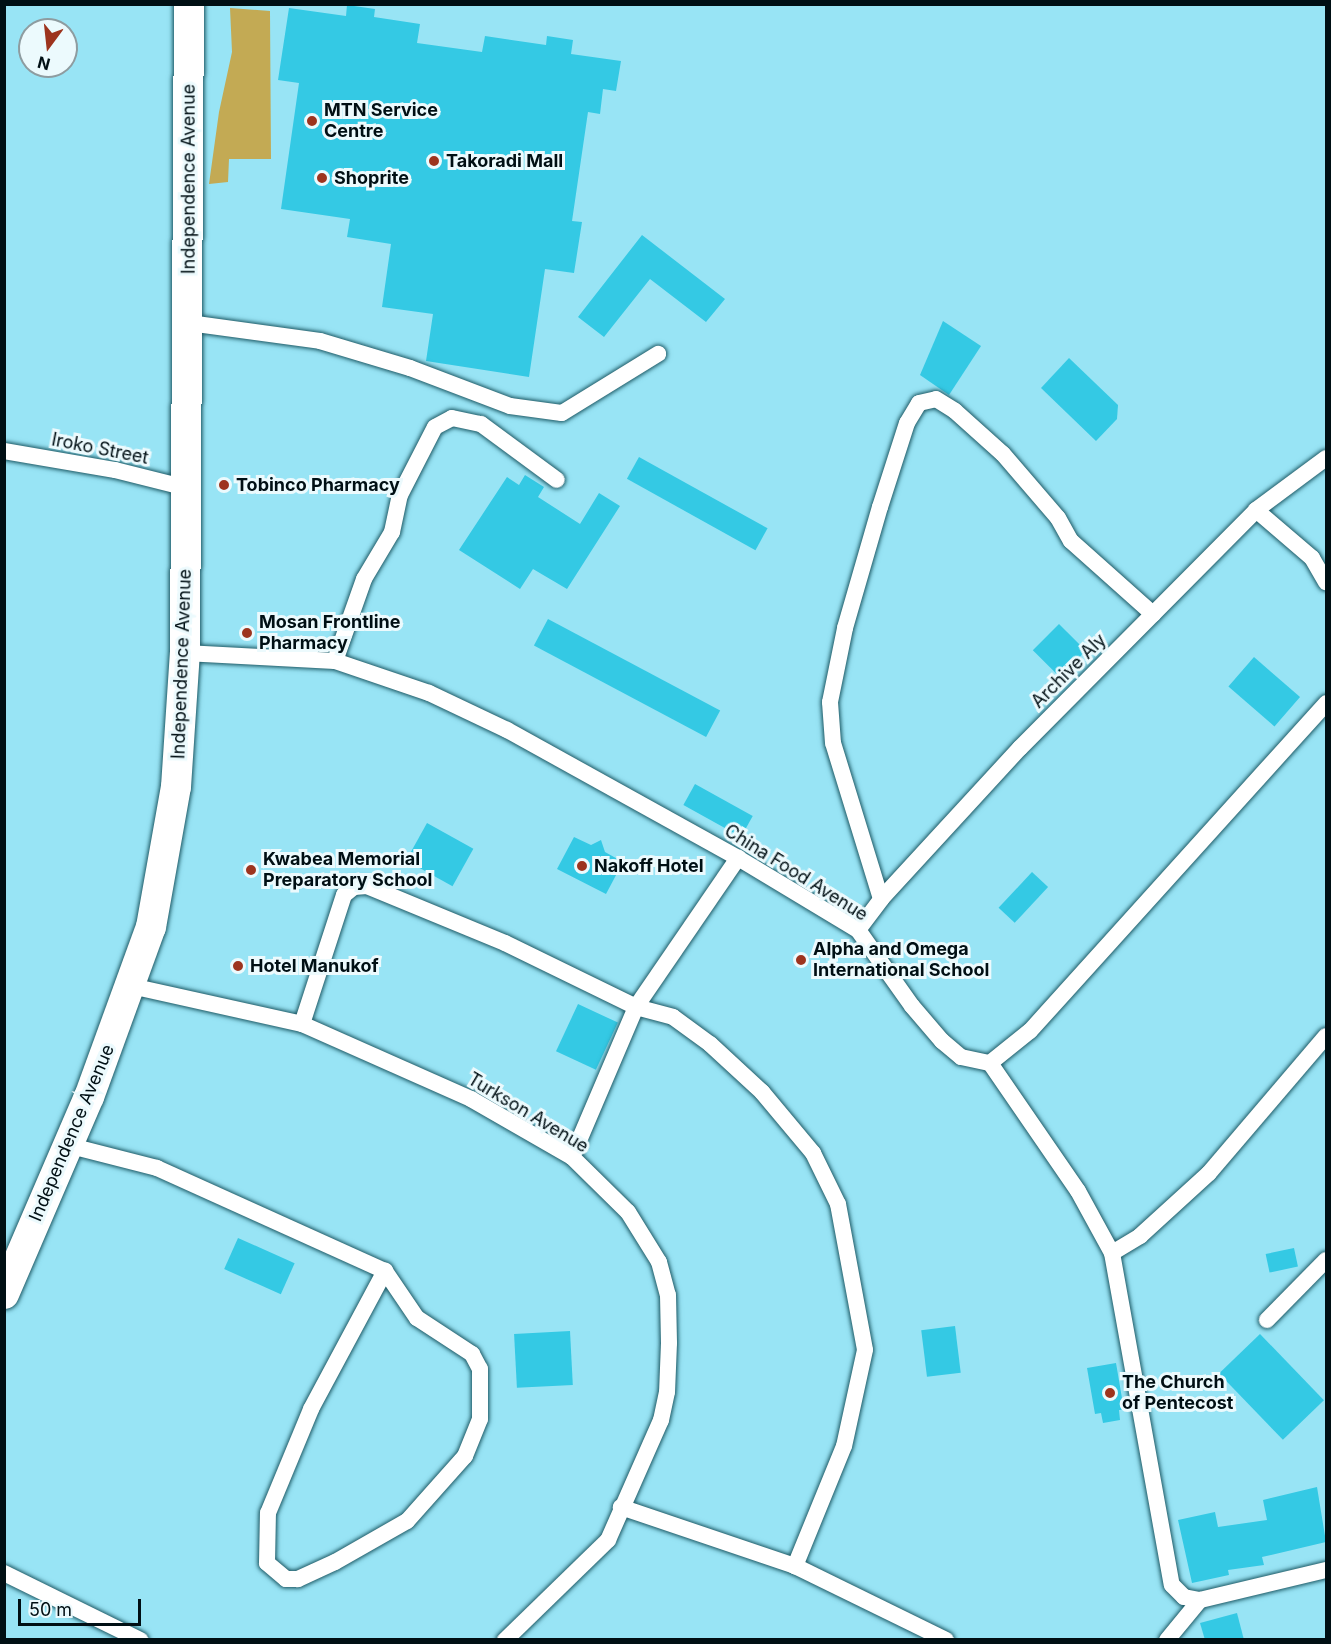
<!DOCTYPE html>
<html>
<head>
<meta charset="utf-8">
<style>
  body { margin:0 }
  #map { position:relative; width:1331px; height:1644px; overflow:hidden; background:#98e4f5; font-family:Inter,sans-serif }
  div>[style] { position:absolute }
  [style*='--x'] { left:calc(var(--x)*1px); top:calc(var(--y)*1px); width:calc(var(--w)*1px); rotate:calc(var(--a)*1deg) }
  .green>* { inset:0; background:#c3aa54 }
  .building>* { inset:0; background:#34c9e4; transform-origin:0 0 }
  .roads { filter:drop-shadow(0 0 2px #1e5a66) drop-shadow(0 0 2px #1e5a66) }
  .street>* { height:16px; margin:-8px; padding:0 8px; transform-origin:8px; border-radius:8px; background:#fff }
  .highway>* { height:30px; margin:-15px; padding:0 15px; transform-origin:15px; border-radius:15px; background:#fff }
  .dots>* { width:16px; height:16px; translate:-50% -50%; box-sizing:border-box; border:3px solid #ecfafd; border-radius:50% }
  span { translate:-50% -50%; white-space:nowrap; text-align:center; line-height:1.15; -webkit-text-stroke:6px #ecfafd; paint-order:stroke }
  .poi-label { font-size:18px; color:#000f14; font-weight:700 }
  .left { translate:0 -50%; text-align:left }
  .street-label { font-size:18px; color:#000f14 }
  .frame { position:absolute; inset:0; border:6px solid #000f14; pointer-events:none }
  .north { position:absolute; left:18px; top:18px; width:60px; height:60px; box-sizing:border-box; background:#ecfafd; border:2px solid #8e9ca0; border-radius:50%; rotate:195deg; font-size:16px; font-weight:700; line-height:24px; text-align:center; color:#000f14 }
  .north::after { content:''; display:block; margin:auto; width:21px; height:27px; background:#9d341e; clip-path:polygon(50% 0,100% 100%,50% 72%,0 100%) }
  .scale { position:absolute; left:18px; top:1599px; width:123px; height:27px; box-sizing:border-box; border:3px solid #000f14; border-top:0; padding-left:8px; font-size:18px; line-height:21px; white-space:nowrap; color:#000f14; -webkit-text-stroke:4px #ecfafd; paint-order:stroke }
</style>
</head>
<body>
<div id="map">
  <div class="green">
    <i style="clip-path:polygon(230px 8px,270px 11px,271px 159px,229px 159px,228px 182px,209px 184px,219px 112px,232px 52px)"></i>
  </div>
  <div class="building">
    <i style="clip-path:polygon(347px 5px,375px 9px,374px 17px,420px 24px,417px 43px,482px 52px,485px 36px,546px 45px,547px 36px,573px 40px,571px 54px,621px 61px,616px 91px,603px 89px,600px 114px,588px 112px,572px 221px,582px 222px,574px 273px,545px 269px,529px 377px,426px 361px,433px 314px,382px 307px,391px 244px,347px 237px,350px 219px,281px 209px,299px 83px,278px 80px,289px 8px,346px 16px)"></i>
    <i style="clip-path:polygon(642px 235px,725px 299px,706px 322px,650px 279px,604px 337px,578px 317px)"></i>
    <i style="clip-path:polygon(943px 321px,981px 346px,949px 395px,920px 375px)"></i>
    <i style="clip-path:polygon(1069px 358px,1118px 405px,1117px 419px,1096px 441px,1041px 388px)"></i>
    <i style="left:639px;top:457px;width:147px;height:25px;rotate:29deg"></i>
    <i style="clip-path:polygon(525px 475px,544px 487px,538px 497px,580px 524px,599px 493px,620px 506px,567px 589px,533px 569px,520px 589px,459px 550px,507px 477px,519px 485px)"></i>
    <i style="left:548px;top:619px;width:195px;height:30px;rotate:28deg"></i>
    <i style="left:1059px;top:624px;width:38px;height:37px;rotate:45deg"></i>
    <i style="left:1254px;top:657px;width:61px;height:39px;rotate:41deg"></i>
    <i style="left:695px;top:784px;width:66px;height:24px;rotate:29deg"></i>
    <i style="left:427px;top:823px;width:53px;height:43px;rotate:29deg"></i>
    <i style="clip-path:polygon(574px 837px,591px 845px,601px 840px,605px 852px,623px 862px,606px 894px,557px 869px)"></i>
    <i style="left:1032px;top:872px;width:22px;height:49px;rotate:43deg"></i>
    <i style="left:578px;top:1004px;width:44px;height:52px;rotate:25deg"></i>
    <i style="left:238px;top:1238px;width:62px;height:34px;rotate:24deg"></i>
    <i style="left:1294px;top:1248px;width:19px;height:29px;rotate:78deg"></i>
    <i style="left:955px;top:1326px;width:47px;height:34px;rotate:83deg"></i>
    <i style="left:570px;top:1331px;width:54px;height:56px;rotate:87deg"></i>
    <i style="left:1260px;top:1334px;width:92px;height:57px;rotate:46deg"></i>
    <i style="clip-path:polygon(1116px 1363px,1124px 1410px,1119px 1410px,1120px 1420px,1103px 1423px,1101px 1413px,1095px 1414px,1087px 1368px)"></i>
    <i style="clip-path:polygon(1317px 1487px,1326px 1542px,1262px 1557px,1264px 1565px,1228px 1570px,1229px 1575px,1192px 1583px,1178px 1520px,1215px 1512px,1218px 1527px,1267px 1520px,1263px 1500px)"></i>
    <i style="clip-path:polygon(1237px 1613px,1244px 1640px,1205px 1640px,1200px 1623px)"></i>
  </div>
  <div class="roads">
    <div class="street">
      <i style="--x:189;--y:323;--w:132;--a:7.8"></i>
      <i style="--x:320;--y:341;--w:94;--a:16.7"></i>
      <i style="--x:410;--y:368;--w:107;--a:20.8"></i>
      <i style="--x:510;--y:406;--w:52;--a:7.7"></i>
      <i style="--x:562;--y:413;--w:113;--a:-31.6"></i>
      <i style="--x:4;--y:451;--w:113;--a:9.7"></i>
      <i style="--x:115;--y:470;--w:74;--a:14"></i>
      <i style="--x:1256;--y:510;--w:74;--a:40.6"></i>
      <i style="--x:1312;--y:558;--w:28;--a:60"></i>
      <i style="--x:185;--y:653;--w:150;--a:3.1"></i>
      <i style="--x:335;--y:661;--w:99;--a:18.8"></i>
      <i style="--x:429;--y:693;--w:86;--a:25.4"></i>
      <i style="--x:507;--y:730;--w:264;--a:29"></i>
      <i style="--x:738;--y:858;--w:140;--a:31"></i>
      <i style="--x:858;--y:930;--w:93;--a:54.6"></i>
      <i style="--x:912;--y:1006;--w:46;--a:49.4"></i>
      <i style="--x:942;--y:1041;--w:25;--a:40"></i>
      <i style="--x:961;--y:1057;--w:30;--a:12"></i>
      <i style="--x:990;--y:1063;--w:155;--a:55.5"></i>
      <i style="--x:1078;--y:1191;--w:71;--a:61.3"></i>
      <i style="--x:1112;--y:1253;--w:337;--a:79.8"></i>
      <i style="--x:1172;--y:1585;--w:17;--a:45"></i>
      <i style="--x:1184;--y:1597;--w:16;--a:11"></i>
      <i style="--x:335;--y:661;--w:87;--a:-70.5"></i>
      <i style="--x:364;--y:579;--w:55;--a:-59.2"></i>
      <i style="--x:392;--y:532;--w:38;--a:-78"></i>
      <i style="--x:400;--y:495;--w:76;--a:-62.8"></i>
      <i style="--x:435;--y:427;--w:19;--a:-28"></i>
      <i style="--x:452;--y:418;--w:30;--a:12"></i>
      <i style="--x:481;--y:424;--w:94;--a:36.4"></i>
      <i style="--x:881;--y:899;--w:163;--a:-107.1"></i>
      <i style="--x:833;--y:743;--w:41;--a:-94.2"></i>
      <i style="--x:830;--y:702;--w:76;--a:-78.5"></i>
      <i style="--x:845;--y:628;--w:126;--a:-73.9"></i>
      <i style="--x:880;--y:507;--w:88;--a:-72.2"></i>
      <i style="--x:907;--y:423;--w:23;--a:-59"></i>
      <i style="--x:919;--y:403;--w:17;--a:-13"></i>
      <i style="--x:936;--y:399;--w:22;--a:32"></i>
      <i style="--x:955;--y:411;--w:64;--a:41.9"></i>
      <i style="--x:1003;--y:454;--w:84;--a:49.3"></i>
      <i style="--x:1058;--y:518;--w:26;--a:61"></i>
      <i style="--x:1071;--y:541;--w:110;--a:41.7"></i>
      <i style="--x:858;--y:930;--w:39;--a:-53"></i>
      <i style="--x:881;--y:899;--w:205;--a:-47.4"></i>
      <i style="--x:1020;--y:748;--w:335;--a:-45.2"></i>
      <i style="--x:1256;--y:510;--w:87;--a:-36.6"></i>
      <i style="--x:131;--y:986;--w:175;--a:12.5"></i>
      <i style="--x:302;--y:1024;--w:185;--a:23.9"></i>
      <i style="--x:471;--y:1099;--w:116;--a:29.9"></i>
      <i style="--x:572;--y:1157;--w:78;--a:44.5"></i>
      <i style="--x:628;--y:1212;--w:59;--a:58.2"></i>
      <i style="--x:659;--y:1262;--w:34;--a:75"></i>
      <i style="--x:668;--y:1295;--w:48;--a:88.8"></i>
      <i style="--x:669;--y:1343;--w:49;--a:92.3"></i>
      <i style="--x:667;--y:1392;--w:29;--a:102"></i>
      <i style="--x:661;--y:1420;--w:131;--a:113.8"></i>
      <i style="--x:608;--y:1540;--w:144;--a:135.8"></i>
      <i style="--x:302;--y:1024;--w:136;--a:-72"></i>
      <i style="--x:344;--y:895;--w:13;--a:-39"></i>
      <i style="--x:354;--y:887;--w:13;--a:-4"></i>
      <i style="--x:367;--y:886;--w:149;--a:22.4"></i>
      <i style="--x:505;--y:943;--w:146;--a:26"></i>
      <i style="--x:636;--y:1007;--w:38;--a:15"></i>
      <i style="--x:673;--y:1017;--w:46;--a:36.1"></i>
      <i style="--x:710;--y:1044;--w:71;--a:42.7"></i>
      <i style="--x:762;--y:1092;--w:80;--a:50.1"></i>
      <i style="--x:813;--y:1153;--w:57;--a:63.9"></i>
      <i style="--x:838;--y:1204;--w:148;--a:79.5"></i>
      <i style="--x:865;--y:1350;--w:98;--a:102.3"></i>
      <i style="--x:844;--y:1446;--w:130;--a:112.2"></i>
      <i style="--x:795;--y:1566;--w:184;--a:-161.3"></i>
      <i style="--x:990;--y:1063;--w:51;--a:-38.7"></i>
      <i style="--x:1030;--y:1031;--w:442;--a:-47.9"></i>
      <i style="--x:67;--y:1145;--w:93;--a:14.3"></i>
      <i style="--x:157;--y:1168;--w:250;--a:24.3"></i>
      <i style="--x:385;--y:1271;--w:57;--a:55.8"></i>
      <i style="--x:417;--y:1318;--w:66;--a:33.2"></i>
      <i style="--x:472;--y:1354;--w:17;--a:62"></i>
      <i style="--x:480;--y:1369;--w:50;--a:90"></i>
      <i style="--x:480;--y:1419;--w:40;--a:112"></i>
      <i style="--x:465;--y:1456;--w:87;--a:131.7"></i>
      <i style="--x:407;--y:1521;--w:83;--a:150.3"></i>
      <i style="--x:335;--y:1562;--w:41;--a:155.3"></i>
      <i style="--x:298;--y:1579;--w:12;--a:180"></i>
      <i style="--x:286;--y:1579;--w:25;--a:-140"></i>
      <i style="--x:267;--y:1563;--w:50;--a:-88.9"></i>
      <i style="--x:268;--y:1513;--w:113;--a:-67.5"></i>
      <i style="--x:311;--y:1409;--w:157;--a:-61.8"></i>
      <i style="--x:572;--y:1157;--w:163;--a:-66.9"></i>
      <i style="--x:636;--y:1007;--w:181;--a:-55.6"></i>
      <i style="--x:1112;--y:1253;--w:33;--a:-31"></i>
      <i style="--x:1140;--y:1236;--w:93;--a:-42.4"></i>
      <i style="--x:1209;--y:1173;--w:180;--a:-49.5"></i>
      <i style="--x:1267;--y:1320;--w:84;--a:-45.5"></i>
      <i style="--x:795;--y:1566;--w:168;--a:26.1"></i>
      <i style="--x:4;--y:1573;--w:152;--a:26.2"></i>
      <i style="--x:1167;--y:1640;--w:52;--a:-50.5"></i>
      <i style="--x:1200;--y:1600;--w:130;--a:-13.4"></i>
    </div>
    <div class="highway">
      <i style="--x:4;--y:1294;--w:215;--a:-66.7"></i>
      <i style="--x:89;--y:1097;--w:181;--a:-70"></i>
      <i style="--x:151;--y:927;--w:142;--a:-79.9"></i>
      <i style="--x:176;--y:787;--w:134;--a:-86.2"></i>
      <i style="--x:185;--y:653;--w:649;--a:-89.65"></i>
    </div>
  </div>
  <div class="dots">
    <i style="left:312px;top:121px;background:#9d341e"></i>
    <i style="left:434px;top:161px;background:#9d341e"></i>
    <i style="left:322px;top:178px;background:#9d341e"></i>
    <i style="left:224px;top:485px;background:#9d341e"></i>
    <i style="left:247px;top:633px;background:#9d341e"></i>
    <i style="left:582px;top:866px;background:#9d341e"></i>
    <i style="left:251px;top:870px;background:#9d341e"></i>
    <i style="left:801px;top:960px;background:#9d341e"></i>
    <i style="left:238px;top:966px;background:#9d341e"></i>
    <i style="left:1110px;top:1393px;background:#9d341e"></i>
  </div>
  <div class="poi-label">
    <span class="left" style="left:324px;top:121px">MTN Service<br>Centre</span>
    <span class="left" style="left:446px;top:161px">Takoradi Mall</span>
    <span class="left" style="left:334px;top:178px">Shoprite</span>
    <span class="left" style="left:236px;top:485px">Tobinco Pharmacy</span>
    <span class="left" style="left:259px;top:633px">Mosan Frontline<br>Pharmacy</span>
    <span class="left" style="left:263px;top:870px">Kwabea Memorial<br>Preparatory School</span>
    <span class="left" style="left:594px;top:866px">Nakoff Hotel</span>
    <span class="left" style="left:813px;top:960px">Alpha and Omega<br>International School</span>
    <span class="left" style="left:250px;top:966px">Hotel Manukof</span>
    <span class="left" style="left:1122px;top:1393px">The Church<br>of Pentecost</span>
  </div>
  <div class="street-label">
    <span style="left:189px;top:179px;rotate:-90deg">Independence Avenue</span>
    <span style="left:100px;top:449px;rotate:11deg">Iroko Street</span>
    <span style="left:182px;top:664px;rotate:-88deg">Independence Avenue</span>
    <span style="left:1069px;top:671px;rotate:-45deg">Archive Aly</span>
    <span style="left:796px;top:873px;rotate:32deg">China Food Avenue</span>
    <span style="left:528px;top:1113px;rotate:31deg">Turkson Avenue</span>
    <span style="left:72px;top:1133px;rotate:-67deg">Independence Avenue</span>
  </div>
  <div class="frame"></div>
  <div class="north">N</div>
  <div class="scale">50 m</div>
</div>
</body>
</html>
